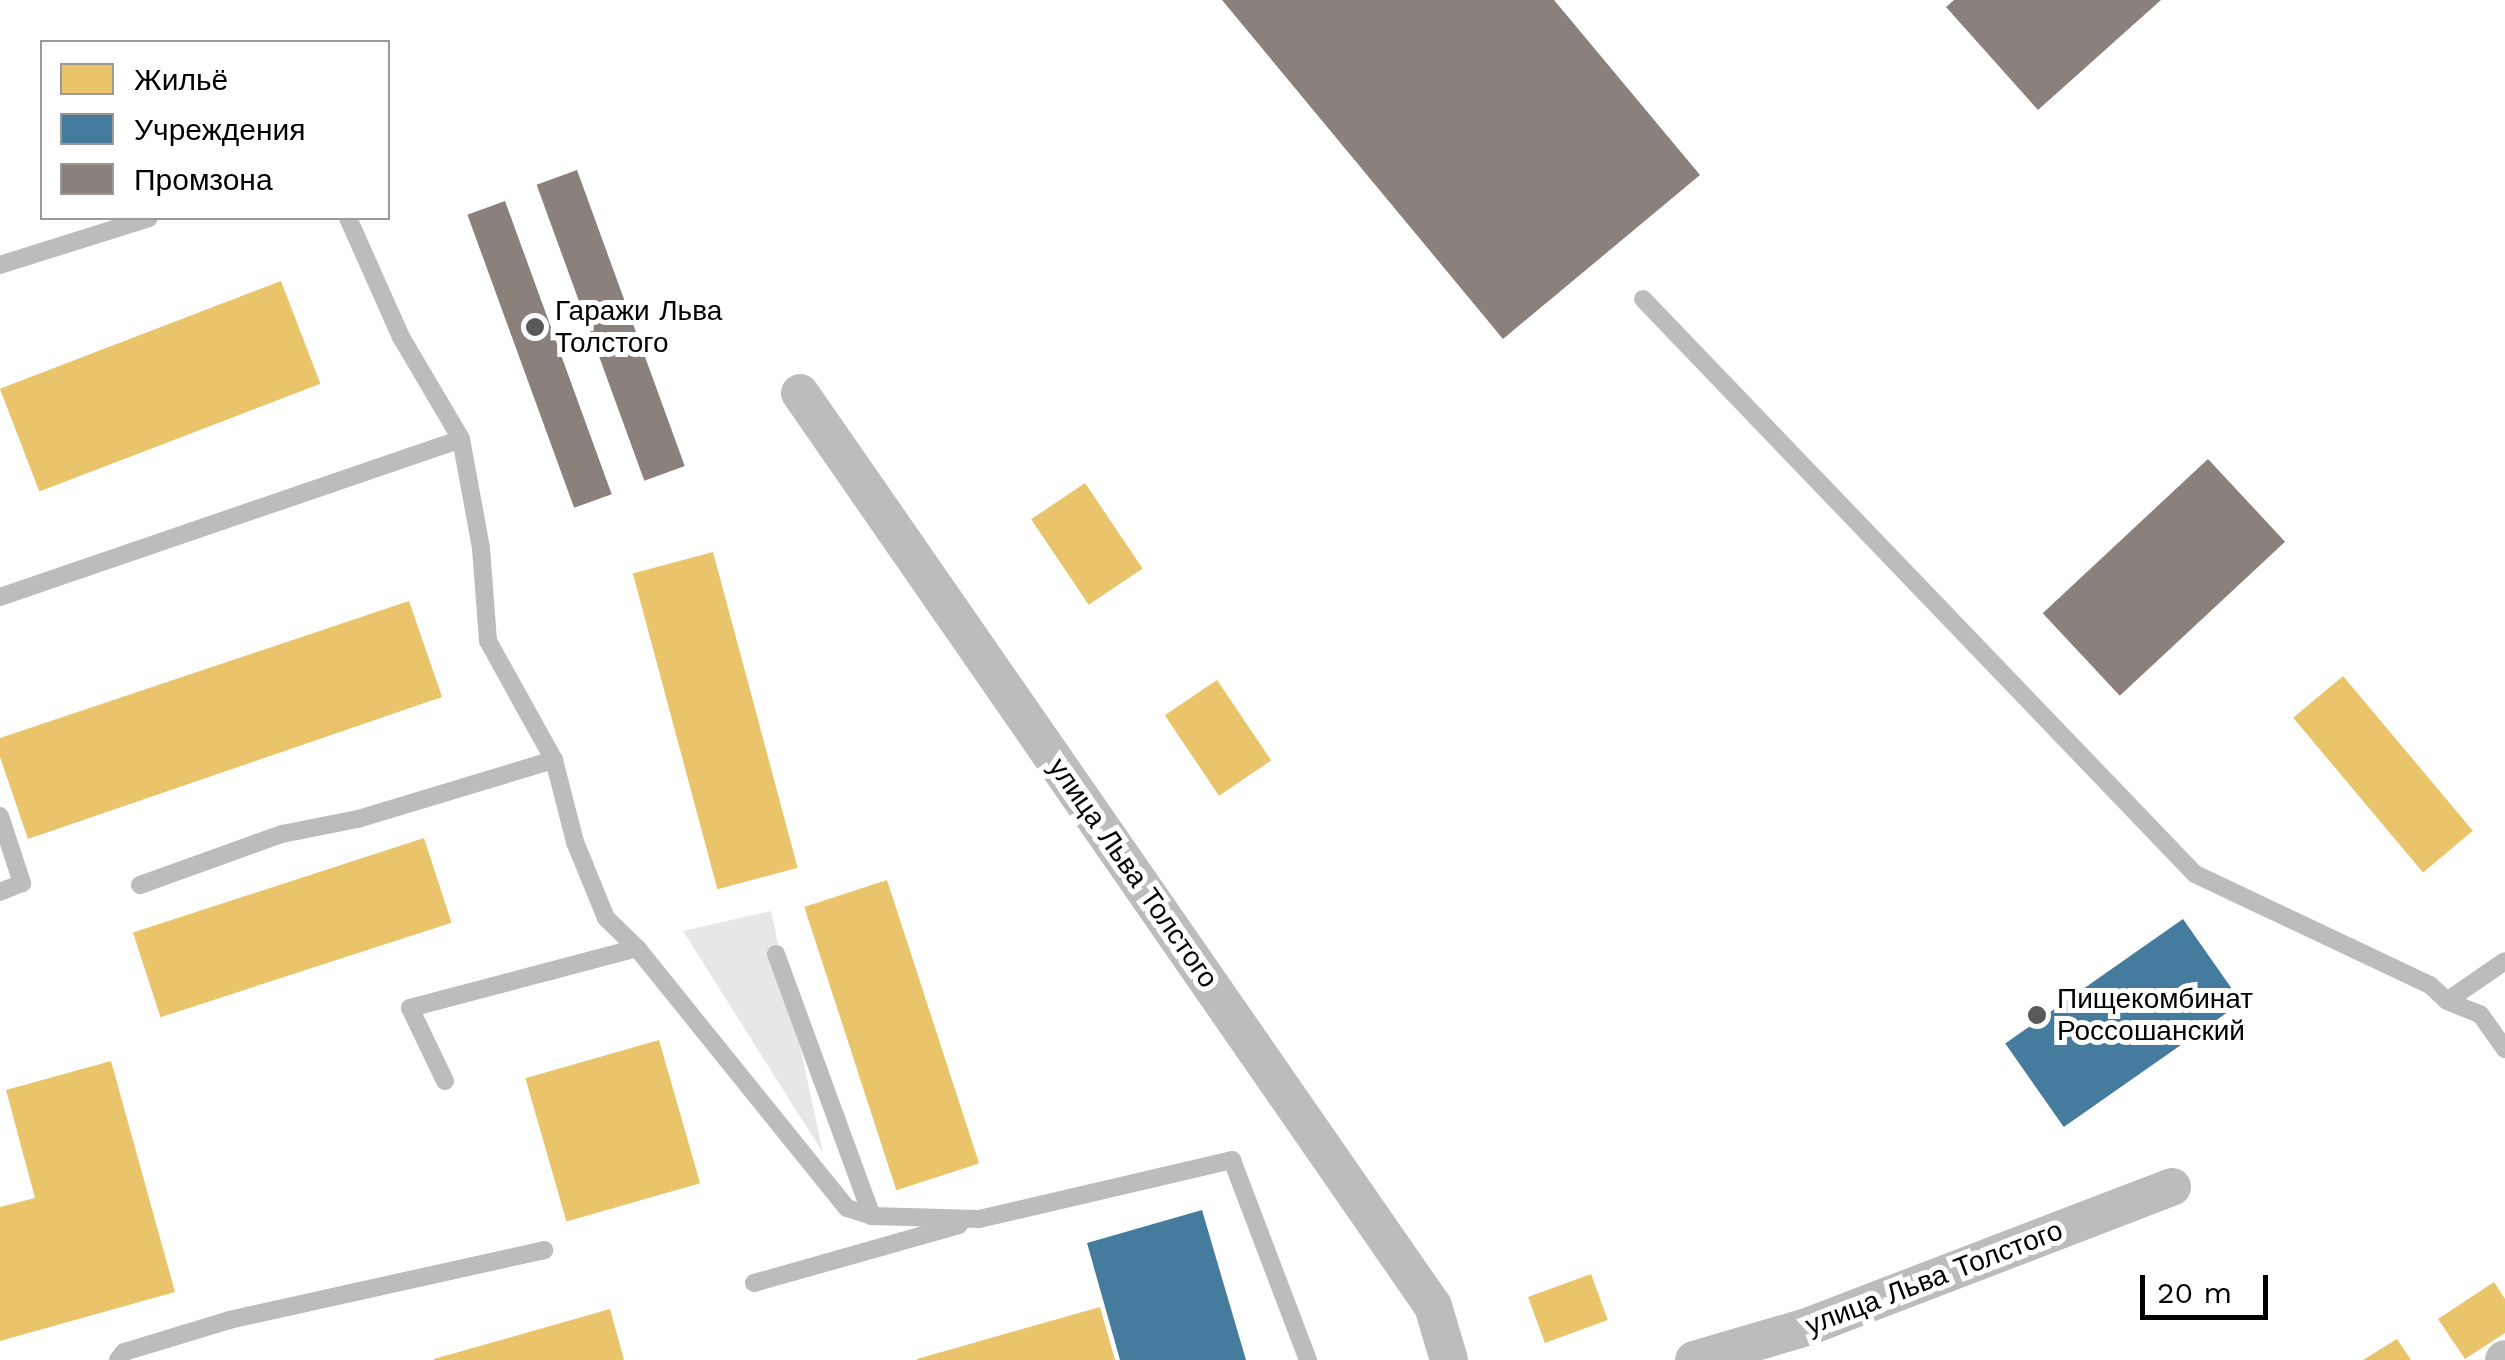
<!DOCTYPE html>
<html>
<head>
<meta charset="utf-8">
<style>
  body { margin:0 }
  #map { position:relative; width:2505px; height:1360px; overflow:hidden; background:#fff; font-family:"Work Sans",sans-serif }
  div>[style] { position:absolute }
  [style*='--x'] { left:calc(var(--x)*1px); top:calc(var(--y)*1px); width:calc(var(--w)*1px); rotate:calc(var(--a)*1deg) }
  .green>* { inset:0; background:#e7e7e7 }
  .homes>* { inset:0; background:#e9c46a; transform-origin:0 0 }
  .public>* { inset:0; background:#457b9d; transform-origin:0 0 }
  .industry>* { inset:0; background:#8a817c; transform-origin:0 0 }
  .service>* { height:18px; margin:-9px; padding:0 9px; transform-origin:9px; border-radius:9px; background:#bcbcbc }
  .minor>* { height:38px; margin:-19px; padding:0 19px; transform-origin:19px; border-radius:19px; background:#bcbcbc }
  .dots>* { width:28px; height:28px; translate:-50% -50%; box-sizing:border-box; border:5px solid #fff; border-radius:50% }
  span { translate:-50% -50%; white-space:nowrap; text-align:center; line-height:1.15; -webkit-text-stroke:10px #fff; paint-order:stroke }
  .poi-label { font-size:28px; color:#000 }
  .left { translate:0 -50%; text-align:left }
  .street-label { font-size:28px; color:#000 }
  .legend { position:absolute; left:40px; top:40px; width:350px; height:180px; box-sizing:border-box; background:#fff; border:2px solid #999; margin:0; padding:12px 18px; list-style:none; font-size:30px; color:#000 }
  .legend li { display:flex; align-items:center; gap:20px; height:50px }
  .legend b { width:50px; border:2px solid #999 }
  .scale { position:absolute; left:2140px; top:1275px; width:128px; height:45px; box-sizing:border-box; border:5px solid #000; border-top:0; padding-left:12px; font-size:30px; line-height:35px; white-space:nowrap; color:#000; -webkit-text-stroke:8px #fff; paint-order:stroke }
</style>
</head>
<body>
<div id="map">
  <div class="green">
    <i style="clip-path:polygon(771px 911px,823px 1153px,683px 931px)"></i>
  </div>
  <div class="homes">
    <i style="left:281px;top:281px;width:110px;height:301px;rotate:69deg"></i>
    <i style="left:1085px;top:483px;width:103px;height:65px;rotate:56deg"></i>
    <i style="left:713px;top:552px;width:327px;height:83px;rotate:75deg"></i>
    <i style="clip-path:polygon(409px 601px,442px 697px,28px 839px,0 757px,0 738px)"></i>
    <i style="left:2343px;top:676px;width:202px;height:65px;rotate:50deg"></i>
    <i style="left:1217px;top:680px;width:97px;height:63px;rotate:56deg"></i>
    <i style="left:424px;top:838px;width:89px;height:306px;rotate:72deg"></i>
    <i style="left:887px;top:880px;width:298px;height:87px;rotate:72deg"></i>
    <i style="left:659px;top:1040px;width:149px;height:139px;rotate:74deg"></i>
    <i style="clip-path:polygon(111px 1061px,175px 1292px,0 1341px,0 1207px,35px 1198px,6px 1090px)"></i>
    <i style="left:1591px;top:1274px;width:49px;height:67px;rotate:70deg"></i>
    <i style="clip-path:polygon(2494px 1282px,2505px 1299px,2505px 1333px,2465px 1359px,2438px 1319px)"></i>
    <i style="clip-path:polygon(1100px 1307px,1115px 1360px,917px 1360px,917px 1359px)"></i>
    <i style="clip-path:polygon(610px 1309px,624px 1360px,434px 1360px,434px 1359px)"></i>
    <i style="clip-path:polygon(2397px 1339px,2411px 1360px,2363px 1360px)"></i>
  </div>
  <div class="public">
    <i style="left:2183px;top:919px;width:102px;height:217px;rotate:55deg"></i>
    <i style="clip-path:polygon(1202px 1210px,1246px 1360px,1120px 1360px,1087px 1243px)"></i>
  </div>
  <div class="industry">
    <i style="clip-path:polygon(1222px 0,1554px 0,1700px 175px,1503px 339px)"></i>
    <i style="clip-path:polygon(1954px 0,2161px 0,2038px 110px,1946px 7px)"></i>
    <i style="left:577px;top:170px;width:315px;height:43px;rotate:70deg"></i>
    <i style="left:505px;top:201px;width:312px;height:40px;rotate:70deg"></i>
    <i style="left:2208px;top:459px;width:113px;height:226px;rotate:47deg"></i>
  </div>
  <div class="service">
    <i style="--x:348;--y:218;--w:130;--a:66"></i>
    <i style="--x:401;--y:337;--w:118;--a:59.5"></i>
    <i style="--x:0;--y:265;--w:156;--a:-17.5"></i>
    <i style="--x:1643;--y:299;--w:797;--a:46.17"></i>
    <i style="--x:2195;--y:874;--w:260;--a:25.3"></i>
    <i style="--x:2430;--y:985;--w:23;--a:43"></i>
    <i style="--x:2447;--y:1001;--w:70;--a:-34.6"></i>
    <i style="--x:0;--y:597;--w:487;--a:-18.9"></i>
    <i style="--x:461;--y:439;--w:111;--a:79.6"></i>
    <i style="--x:481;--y:548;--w:93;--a:85.7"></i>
    <i style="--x:488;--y:641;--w:136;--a:61"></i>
    <i style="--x:554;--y:760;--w:85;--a:75.6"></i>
    <i style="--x:575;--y:842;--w:82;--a:67.8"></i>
    <i style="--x:606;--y:918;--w:43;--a:44.1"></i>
    <i style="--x:637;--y:948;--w:334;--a:51.1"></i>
    <i style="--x:847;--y:1208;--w:26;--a:18"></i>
    <i style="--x:872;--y:1216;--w:107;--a:1.6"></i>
    <i style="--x:979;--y:1219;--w:260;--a:-13.1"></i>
    <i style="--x:1232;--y:1160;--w:214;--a:69.2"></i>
    <i style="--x:0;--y:816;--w:71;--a:71.8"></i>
    <i style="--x:22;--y:883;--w:24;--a:158"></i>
    <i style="--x:140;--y:885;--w:151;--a:-19.8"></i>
    <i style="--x:282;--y:834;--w:77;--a:-11.2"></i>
    <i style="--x:358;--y:819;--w:205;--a:-16.8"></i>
    <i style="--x:776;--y:954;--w:279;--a:69.9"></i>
    <i style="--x:2447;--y:1001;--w:35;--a:22"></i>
    <i style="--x:2480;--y:1014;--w:43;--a:54.5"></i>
    <i style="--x:445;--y:1081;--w:81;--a:-115.6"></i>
    <i style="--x:410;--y:1008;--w:235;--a:-14.8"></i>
    <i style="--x:754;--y:1283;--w:213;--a:-15.8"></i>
    <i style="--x:118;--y:1360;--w:10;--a:-53"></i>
    <i style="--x:124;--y:1352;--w:110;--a:-16.9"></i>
    <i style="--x:229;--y:1320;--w:323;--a:-12.5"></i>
  </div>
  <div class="minor">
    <i style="--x:800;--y:393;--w:1111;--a:55.27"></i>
    <i style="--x:1433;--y:1306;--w:56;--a:73.5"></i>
    <i style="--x:1694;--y:1360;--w:118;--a:-16.3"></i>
    <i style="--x:1807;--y:1327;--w:391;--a:-21"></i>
    <i style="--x:2504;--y:1360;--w:1;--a:-45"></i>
  </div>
  <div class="dots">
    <i style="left:535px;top:327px;background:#595959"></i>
    <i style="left:2037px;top:1015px;background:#595959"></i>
  </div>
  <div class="poi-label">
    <span class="left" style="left:555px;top:327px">Гаражи Льва<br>Толстого</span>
    <span class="left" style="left:2057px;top:1015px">Пищекомбинат<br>Россошанский</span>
  </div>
  <div class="street-label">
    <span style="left:1133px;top:873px;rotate:55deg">улица Льва Толстого</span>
    <span style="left:1934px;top:1278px;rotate:-21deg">улица Льва Толстого</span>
  </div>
  <ul class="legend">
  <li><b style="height:28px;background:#e9c46a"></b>Жильё</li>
  <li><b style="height:28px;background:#457b9d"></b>Учреждения</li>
  <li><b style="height:28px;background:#8a817c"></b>Промзона</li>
  </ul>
  <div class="scale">20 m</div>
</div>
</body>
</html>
